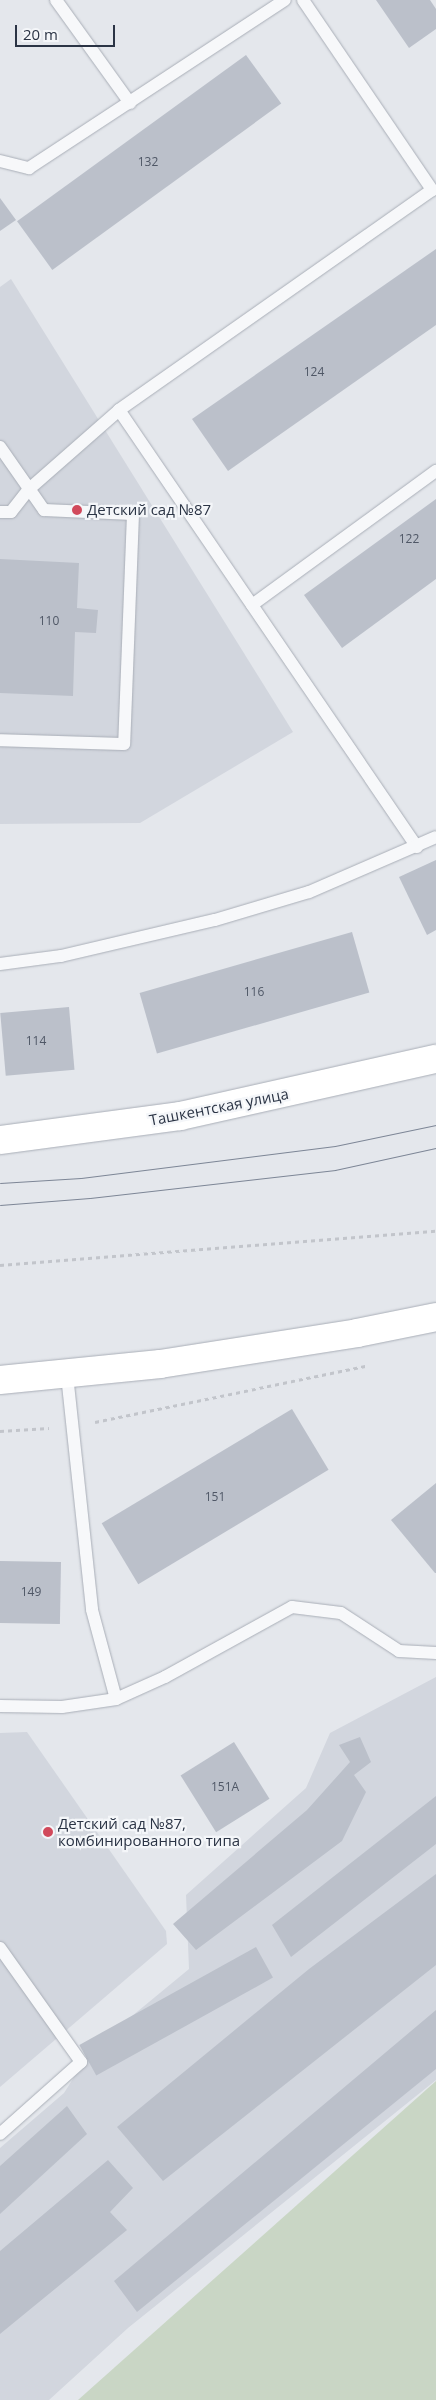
<!DOCTYPE html>
<html>
<head>
<meta charset="utf-8">
<style>
  body { margin:0 }
  #map { position:relative; width:436px; height:2400px; overflow:hidden; background:#e4e7ec; font-family:"Open Sans",sans-serif }
  div>[style] { position:absolute }
  [style*='--x'] { left:calc(var(--x)*1px); top:calc(var(--y)*1px); width:calc(var(--w)*1px); rotate:calc(var(--a)*1deg) }
  .built>* { inset:0; background:#d2d6de }
  .green>* { inset:0; background:#c9d6c5 }
  .building>* { inset:0; background:#bbc0ca; transform-origin:0 0 }
  .path>* { height:3px; margin-top:-1.5px; transform-origin:0; background:repeating-linear-gradient(90deg,#c2c5cb 0 4px,transparent 0 8px) }
  .roads { filter:drop-shadow(0 0 1px #a9aeb7) drop-shadow(0 0 1px #a9aeb7) }
  .service>* { height:12px; margin:-6px; padding:0 6px; transform-origin:6px; border-radius:6px; background:#f7f8fa }
  .secondary>* { height:28px; margin:-14px; padding:0 14px; transform-origin:14px; border-radius:14px; background:#fff }
  .tram>* { height:1px; margin:-0.5px; padding:0 0.5px; transform-origin:0.5px; border-radius:0.5px; background:#7d8696 }
  .dots>* { width:14px; height:14px; translate:-50% -50%; box-sizing:border-box; border:2px solid #f4f6f9; border-radius:50% }
  span { translate:-50% -50%; white-space:nowrap; text-align:center; line-height:1.15; -webkit-text-stroke:4.5px #f4f6f9; paint-order:stroke }
  .number-label { font-size:12px; color:#4f5766 }
  .number-label span { -webkit-text-stroke-width:0 }
  .poi-label { font-size:15px; color:#2b3445 }
  .left { translate:0 -50%; text-align:left }
  .street-label { font-size:15px; color:#2b3445 }
  .scale { position:absolute; left:15px; top:25px; width:100px; height:22px; box-sizing:border-box; border:2px solid #2b3445; border-top:0; padding-left:6px; font-size:15px; line-height:18px; white-space:nowrap; color:#2b3445; -webkit-text-stroke:4px #f4f6f9; paint-order:stroke }
</style>
</head>
<body>
<div id="map">
  <div class="built">
    <i style="clip-path:polygon(11px 279px,293px 732px,140px 823px,0 824px,0 287px)"></i>
    <i style="clip-path:polygon(436px 1677px,436px 2080px,128px 2328px,49px 2400px,0 2400px,0 2148px,64px 2093px,92px 2049px,189px 1969px,186px 1895px,306px 1788px,330px 1733px)"></i>
    <i style="clip-path:polygon(27px 1732px,166px 1931px,167px 1944px,0 2087px,0 1733px)"></i>
  </div>
  <div class="green">
    <i style="clip-path:polygon(436px 2081px,436px 2400px,78px 2400px)"></i>
  </div>
  <div class="building">
    <i style="clip-path:polygon(376px 0,430px 0,436px 9px,436px 29px,409px 48px)"></i>
    <i style="left:246px;top:55px;width:60px;height:283px;rotate:54deg"></i>
    <i style="clip-path:polygon(0 198px,16px 220px,0 231px)"></i>
    <i style="clip-path:polygon(436px 249px,436px 325px,228px 471px,192px 419px)"></i>
    <i style="clip-path:polygon(436px 499px,436px 579px,342px 648px,304px 595px)"></i>
    <i style="clip-path:polygon(0 559px,79px 563px,77px 608px,98px 610px,96px 633px,75px 632px,73px 696px,0 693px)"></i>
    <i style="clip-path:polygon(436px 860px,436px 930px,427px 935px,399px 877px)"></i>
    <i style="left:352px;top:932px;width:63px;height:221px;rotate:74deg"></i>
    <i style="left:69px;top:1007px;width:63px;height:69px;rotate:85deg"></i>
    <i style="left:292px;top:1409px;width:71px;height:222px;rotate:59deg"></i>
    <i style="clip-path:polygon(436px 1483px,436px 1573px,435px 1573px,391px 1520px)"></i>
    <i style="left:0;top:1561px;width:61px;height:62px;rotate:1deg"></i>
    <i style="clip-path:polygon(360px 1737px,371px 1762px,354px 1775px,366px 1792px,342px 1841px,196px 1950px,173px 1924px,307px 1810px,350px 1762px,339px 1745px)"></i>
    <i style="left:234px;top:1742px;width:67px;height:63px;rotate:58deg"></i>
    <i style="clip-path:polygon(436px 1796px,436px 1844px,291px 1957px,272px 1925px)"></i>
    <i style="clip-path:polygon(436px 1874px,436px 1965px,163px 2181px,117px 2127px,309px 1969px)"></i>
    <i style="left:256px;top:1947px;width:35px;height:202px;rotate:61deg"></i>
    <i style="clip-path:polygon(436px 2010px,436px 2069px,137px 2312px,114px 2281px)"></i>
    <i style="clip-path:polygon(67px 2106px,87px 2134px,0 2214px,0 2166px)"></i>
    <i style="clip-path:polygon(108px 2160px,133px 2188px,110px 2212px,127px 2230px,0 2334px,0 2251px)"></i>
  </div>
  <div class="path">
    <i style="--x:0;--y:1265;--w:437;--a:-4.5"></i>
    <i style="--x:95;--y:1422;--w:276;--a:-11.7"></i>
    <i style="--x:0;--y:1431;--w:49;--a:-3.5"></i>
  </div>
  <div class="roads">
    <div class="service">
      <i style="--x:56;--y:0;--w:127;--a:54.3"></i>
      <i style="--x:303;--y:0;--w:230;--a:55.8"></i>
      <i style="--x:432;--y:190;--w:383;--a:144.9"></i>
      <i style="--x:119;--y:410;--w:529;--a:55.71"></i>
      <i style="--x:0;--y:161;--w:30;--a:14"></i>
      <i style="--x:29;--y:168;--w:306;--a:-33.3"></i>
      <i style="--x:0;--y:447;--w:77;--a:55.1"></i>
      <i style="--x:44;--y:510;--w:89;--a:2.6"></i>
      <i style="--x:133;--y:514;--w:230;--a:92.2"></i>
      <i style="--x:124;--y:744;--w:124;--a:-178.2"></i>
      <i style="--x:0;--y:512;--w:11;--a:0"></i>
      <i style="--x:11;--y:512;--w:28;--a:-52"></i>
      <i style="--x:28;--y:490;--w:121;--a:-41.3"></i>
      <i style="--x:252;--y:605;--w:228;--a:-36.1"></i>
      <i style="--x:0;--y:964;--w:62;--a:-7.5"></i>
      <i style="--x:61;--y:956;--w:158;--a:-13.2"></i>
      <i style="--x:215;--y:920;--w:98;--a:-16.6"></i>
      <i style="--x:309;--y:892;--w:138;--a:-23.4"></i>
      <i style="--x:67;--y:1375;--w:236;--a:83.9"></i>
      <i style="--x:92;--y:1610;--w:92;--a:74.9"></i>
      <i style="--x:0;--y:1706;--w:62;--a:0.9"></i>
      <i style="--x:62;--y:1707;--w:55;--a:-8.4"></i>
      <i style="--x:116;--y:1699;--w:54;--a:-24.2"></i>
      <i style="--x:165;--y:1677;--w:145;--a:-28.9"></i>
      <i style="--x:292;--y:1607;--w:49;--a:7"></i>
      <i style="--x:341;--y:1613;--w:69;--a:33.2"></i>
      <i style="--x:399;--y:1651;--w:37;--a:3"></i>
      <i style="--x:0;--y:1948;--w:140;--a:54.6"></i>
      <i style="--x:81;--y:2062;--w:108;--a:138.4"></i>
    </div>
    <div class="secondary">
      <i style="--x:0;--y:1140;--w:182;--a:-7.6"></i>
      <i style="--x:180;--y:1116;--w:262;--a:-12.6"></i>
      <i style="--x:0;--y:1380;--w:161;--a:-5.7"></i>
      <i style="--x:160;--y:1364;--w:199;--a:-8.9"></i>
      <i style="--x:357;--y:1333;--w:81;--a:-11.4"></i>
    </div>
  </div>
  <div class="tram">
    <i style="--x:0;--y:1183;--w:81;--a:-3.5"></i>
    <i style="--x:81;--y:1178;--w:256;--a:-7.2"></i>
    <i style="--x:335;--y:1146;--w:103;--a:-11.7"></i>
    <i style="--x:0;--y:1205;--w:90;--a:-4.4"></i>
    <i style="--x:90;--y:1198;--w:247;--a:-6.5"></i>
    <i style="--x:335;--y:1170;--w:103;--a:-12.3"></i>
  </div>
  <div class="dots">
    <i style="left:77px;top:510px;background:#d1495b"></i>
    <i style="left:48px;top:1832px;background:#d1495b"></i>
  </div>
  <div class="number-label">
    <span style="left:148px;top:162px">132</span>
    <span style="left:314px;top:372px">124</span>
    <span style="left:409px;top:539px">122</span>
    <span style="left:49px;top:621px">110</span>
    <span style="left:254px;top:992px">116</span>
    <span style="left:36px;top:1041px">114</span>
    <span style="left:215px;top:1497px">151</span>
    <span style="left:31px;top:1592px">149</span>
    <span style="left:225px;top:1787px">151А</span>
  </div>
  <div class="poi-label">
    <span class="left" style="left:87px;top:510px">Детский сад №87</span>
    <span class="left" style="left:58px;top:1832px">Детский сад №87,<br>комбинированного типа</span>
  </div>
  <div class="street-label">
    <span style="left:219px;top:1107px;rotate:-11deg">Ташкентская улица</span>
  </div>
  <div class="scale">20 m</div>
</div>
</body>
</html>
